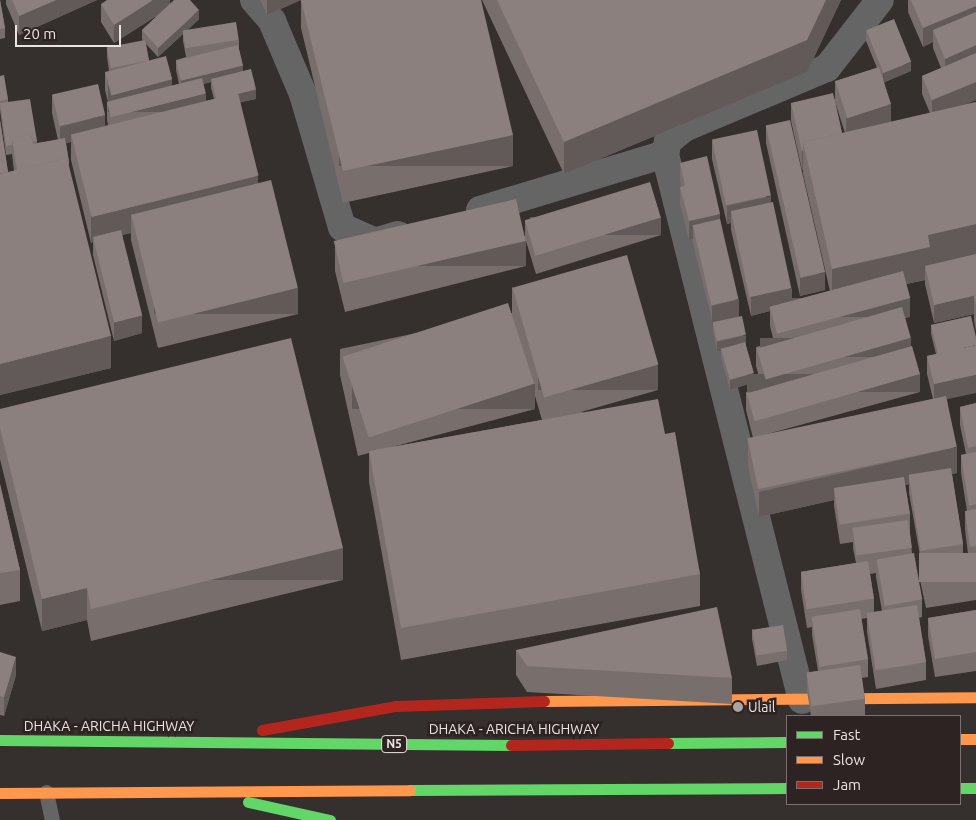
<!DOCTYPE html>
<html>
<head>
<meta charset="utf-8">
<style>
  body { margin:0 }
  #map { position:relative; width:976px; height:820px; overflow:hidden; background:#352f2e; font-family:Ubuntu,sans-serif }
  div>[style] { position:absolute }
  [style*='--x'] { left:calc(var(--x)*1px); top:calc(var(--y)*1px); width:calc(var(--w)*1px); rotate:calc(var(--a)*1deg) }
  .lane>* { height:15px; margin:-7.5px; padding:0 7.5px; transform-origin:7.5px; border-radius:7.5px; background:#656565 }
  .street>* { height:28px; margin:-14px; padding:0 14px; transform-origin:14px; border-radius:14px; background:#656565 }
  .fast>* { height:11px; margin:-5.5px; padding:0 5.5px; transform-origin:5.5px; border-radius:5.5px; background:#63d668 }
  .slow>* { height:11px; margin:-5.5px; padding:0 5.5px; transform-origin:5.5px; border-radius:5.5px; background:#ff974d }
  .jam>* { height:11px; margin:-5.5px; padding:0 5.5px; transform-origin:5.5px; border-radius:5.5px; background:#b3261e }
  .wall>* { inset:0; background:#786e6c }
  .shaded-wall>* { inset:0; background:#625a58; transform-origin:0 0 }
  .building>* { inset:0; background:#8c807e; transform-origin:0 0 }
  .dots>* { width:14px; height:14px; translate:-50% -50%; box-sizing:border-box; border:2px solid #2d2322; border-radius:50% }
  span { translate:-50% -50%; white-space:nowrap; text-align:center; line-height:1.15; -webkit-text-stroke:5px #2d2322; paint-order:stroke }
  .shield-label span { padding:1px 4px; background:#2d2322; border:1px solid; border-radius:4px; -webkit-text-stroke-width:0 }
  .shield-label { font-size:12px; color:#eae3e2; font-weight:700 }
  .poi-label { font-size:14px; color:#eae3e2 }
  .left { translate:0 -50%; text-align:left }
  .street-label { font-size:14px; color:#eae3e2 }
  .legend { position:absolute; left:786px; top:715px; width:175px; height:90px; box-sizing:border-box; background:#2d2322; border:1px solid #79706f; margin:0; padding:6px 9px; list-style:none; font-size:15px; color:#eae3e2 }
  .legend li { display:flex; align-items:center; gap:10px; height:25px }
  .legend b { width:25px; border:1px solid #79706f }
  .scale { position:absolute; left:15px; top:25px; width:106px; height:22px; box-sizing:border-box; border:2px solid #eae3e2; border-top:0; padding-left:6px; font-size:15px; line-height:18px; white-space:nowrap; color:#eae3e2; -webkit-text-stroke:4px #2d2322; paint-order:stroke }
</style>
</head>
<body>
<div id="map">
  <div class="lane">
    <i style="--x:46;--y:792;--w:29;--a:78"></i>
  </div>
  <div class="street">
    <i style="--x:254;--y:0;--w:28;--a:49"></i>
    <i style="--x:272;--y:21;--w:79;--a:67"></i>
    <i style="--x:303;--y:94;--w:139;--a:73.7"></i>
    <i style="--x:342;--y:227;--w:36;--a:24"></i>
    <i style="--x:375;--y:242;--w:24;--a:-17"></i>
    <i style="--x:480;--y:210;--w:193;--a:-16.8"></i>
    <i style="--x:802;--y:700;--w:563;--a:-104.09"></i>
    <i style="--x:665;--y:154;--w:13;--a:-77"></i>
    <i style="--x:668;--y:141;--w:21;--a:-39"></i>
    <i style="--x:684;--y:128;--w:155;--a:-22.8"></i>
    <i style="--x:827;--y:68;--w:86;--a:-52.1"></i>
  </div>
  <div class="fast">
    <i style="--x:0;--y:740;--w:511;--a:0.56"></i>
    <i style="--x:668;--y:743;--w:119;--a:-0.5"></i>
    <i style="--x:960;--y:788;--w:16;--a:0"></i>
    <i style="--x:410;--y:790;--w:377;--a:-0.3"></i>
    <i style="--x:248;--y:802;--w:84;--a:12.4"></i>
  </div>
  <div class="slow">
    <i style="--x:544;--y:701;--w:432;--a:-0.5"></i>
    <i style="--x:960;--y:739;--w:16;--a:0"></i>
    <i style="--x:0;--y:793;--w:410;--a:-0.4"></i>
  </div>
  <div class="jam">
    <i style="--x:262;--y:730;--w:135;--a:-10.2"></i>
    <i style="--x:395;--y:706;--w:149;--a:-1.9"></i>
    <i style="--x:511;--y:745;--w:157;--a:-0.7"></i>
  </div>
  <div class="wall">
    <i style="clip-path:polygon(0 0,5px 28px,5px 38px,0 39px)"></i>
    <i style="clip-path:polygon(6px 0,97px 0,19px 35px,6px 4px)"></i>
    <i style="clip-path:polygon(evenodd,170px 0,170px 3px,199px 19px,187px 30px,239px 40px,239px 50px,243px 71px,256px 99px,240px 102px,258px 183px,298px 314px,158px 348px,131px 240px,131px 233px,122px 235px,142px 333px,114px 341px,93px 255px,93px 242px,91px 243px,71px 160px,71px 142px,66px 143px,69px 162px,69px 167px,111px 368px,0 395px,0 120px,8px 172px,14px 171px,12px 154px,6px 155px,0 110px,0 76px,8px 99px,8px 102px,37px 141px,37px 143px,58px 140px,52px 113px,52px 95px,105px 126px,108px 125px,107px 120px,107px 102px,108px 102px,105px 90px,105px 72px,109px 71px,107px 57px,107px 48px,143px 41px,142px 39px,142px 30px,158px 15px,114px 43px,101px 22px,101px 4px,170px 0,183px 34px,183px 41px,186px 57px,176px 60px,176px 70px,179px 84px,172px 86px,149px 61px,146px 44px,158px 57px,183px 34px,170px 0,211px 82px,211px 88px,214px 99px,206px 101px,203px 84px,211px 82px)"></i>
    <i style="clip-path:polygon(260px 0,481px 0,513px 166px,343px 203px,301px 28px,301px 0,267px 15px)"></i>
    <i style="clip-path:polygon(482px 0,841px 0,807px 72px,564px 174px)"></i>
    <i style="clip-path:polygon(evenodd,908px 0,976px 0,976px 100px,963px 105px,976px 102px,976px 331px,974px 321px,974px 314px,934px 323px,925px 284px,925px 280px,906px 284px,910px 317px,905px 318px,920px 392px,753px 438px,746px 410px,746px 392px,762px 387px,756px 366px,756px 347px,774px 342px,770px 326px,770px 311px,751px 316px,731px 230px,731px 223px,727px 224px,712px 159px,712px 141px,771px 202px,792px 301px,830px 291px,803px 174px,803px 169px,802px 170px,791px 121px,791px 103px,835px 99px,835px 81px,877px 68px,866px 41px,866px 31px,911px 71px,884px 82px,891px 122px,930px 113px,922px 94px,922px 76px,941px 68px,933px 48px,933px 42px,923px 47px,908px 12px,908px 0,835px 101px,838px 111px,845px 133px,842px 133px,835px 101px)"></i>
    <i style="clip-path:polygon(766px 125px,825px 290px,800px 296px,766px 143px)"></i>
    <i style="clip-path:polygon(680px 163px,720px 219px,739px 316px,754px 382px,730px 390px,721px 358px,721px 351px,717px 351px,713px 332px,713px 324px,693px 244px,693px 239px,689px 240px,680px 205px,680px 187px,681px 187px,680px 181px)"></i>
    <i style="clip-path:polygon(525px 220px,661px 235px,536px 274px,526px 241px,526px 266px,345px 312px,335px 271px,335px 245px,525px 236px)"></i>
    <i style="clip-path:polygon(evenodd,512px 287px,658px 390px,581px 412px,665px 434px,700px 574px,700px 606px,401px 660px,369px 482px,369px 453px,358px 456px,340px 375px,340px 349px,512px 313px,512px 287px,535px 396px,542px 420px,392px 447px,535px 409px,535px 396px)"></i>
    <i style="clip-path:polygon(evenodd,971px 316px,947px 400px,957px 473px,952px 474px,963px 544px,963px 555px,968px 554px,965px 529px,965px 511px,967px 511px,961px 473px,961px 455px,966px 454px,960px 425px,960px 407px,976px 403px,976px 600px,926px 608px,920px 580px,921px 561px,909px 493px,909px 484px,905px 485px,910px 514px,910px 533px,912px 553px,922px 599px,922px 617px,919px 618px,926px 662px,926px 680px,876px 689px,867px 632px,867px 618px,861px 619px,868px 659px,868px 677px,862px 678px,865px 699px,865px 716px,811px 716px,807px 691px,807px 673px,818px 671px,812px 635px,812px 627px,807px 628px,801px 590px,801px 572px,856px 563px,853px 548px,853px 542px,840px 544px,834px 506px,834px 500px,759px 517px,748px 466px,748px 440px,933px 399px,927px 374px,927px 356px,936px 354px,931px 334px,931px 325px,971px 316px,876px 573px,876px 577px,882px 611px,874px 612px,874px 599px,870px 574px,876px 573px)"></i>
    <i style="clip-path:polygon(0 409px,343px 580px,91px 641px,87px 620px,42px 631px,0 459px)"></i>
    <i style="clip-path:polygon(0 484px,20px 570px,20px 601px,0 605px)"></i>
    <i style="clip-path:polygon(976px 610px,976px 671px,935px 677px,928px 636px,928px 618px)"></i>
    <i style="clip-path:polygon(752px 629px,787px 651px,787px 660px,757px 666px,752px 639px)"></i>
    <i style="clip-path:polygon(516px 650px,732px 678px,732px 704px,527px 692px,516px 675px)"></i>
    <i style="clip-path:polygon(0 652px,16px 675px,4px 716px,0 715px)"></i>
  </div>
  <div class="shaded-wall">
    <i style="clip-path:polygon(56px 0,97px 0,19px 35px,19px 16px)"></i>
    <i style="clip-path:polygon(153px 0,170px 0,170px 7px,114px 43px,114px 25px)"></i>
    <i style="clip-path:polygon(267px 0,301px 0,267px 15px)"></i>
    <i style="clip-path:polygon(826px 0,841px 0,807px 72px,564px 174px,564px 142px)"></i>
    <i style="clip-path:polygon(976px 6px,976px 24px,933px 30px,933px 42px,923px 47px,923px 28px)"></i>
    <i style="clip-path:polygon(199px 10px,199px 19px,184px 34px,183px 31px,183px 34px,158px 57px,158px 48px)"></i>
    <i style="clip-path:polygon(976px 45px,976px 64px,945px 77px,945px 59px)"></i>
    <i style="clip-path:polygon(911px 62px,911px 71px,883px 83px,883px 73px)"></i>
    <i style="clip-path:polygon(243px 65px,243px 74px,211px 79px,211px 82px,181px 90px,181px 80px)"></i>
    <i style="left:172px;top:79px;width:18px;height:64px;rotate:90deg"></i>
    <i style="clip-path:polygon(976px 82px,976px 100px,932px 118px,932px 100px)"></i>
    <i style="clip-path:polygon(256px 89px,256px 99px,216px 108px,216px 99px)"></i>
    <i style="left:206px;top:94px;width:18px;height:98px;rotate:90deg"></i>
    <i style="clip-path:polygon(891px 104px,891px 122px,846px 136px,846px 118px)"></i>
    <i style="clip-path:polygon(105px 115px,105px 134px,71px 134px,71px 142px,60px 145px,60px 127px)"></i>
    <i style="left:513px;top:135px;width:31px;height:174px;rotate:90deg"></i>
    <i style="left:802px;top:151px;width:1px;height:19px"></i>
    <i style="clip-path:polygon(258px 176px,258px 202px,131px 215px,131px 233px,94px 242px,93px 237px,93px 242px,91px 243px,91px 217px)"></i>
    <i style="clip-path:polygon(771px 196px,771px 214px,731px 212px,731px 223px,727px 224px,727px 206px)"></i>
    <i style="clip-path:polygon(720px 214px,720px 232px,693px 226px,693px 239px,689px 240px,689px 221px)"></i>
    <i style="left:661px;top:217px;width:18px;height:131px;rotate:90deg"></i>
    <i style="clip-path:polygon(976px 224px,976px 255px,925px 266px,925px 280px,832px 301px,832px 269px,928px 235px)"></i>
    <i style="left:526px;top:241px;width:25px;height:187px;rotate:90deg"></i>
    <i style="clip-path:polygon(825px 272px,825px 290px,800px 296px,800px 278px)"></i>
    <i style="left:298px;top:288px;width:26px;height:144px;rotate:90deg"></i>
    <i style="clip-path:polygon(792px 288px,792px 306px,770px 307px,770px 311px,751px 316px,751px 297px)"></i>
    <i style="clip-path:polygon(974px 296px,974px 314px,934px 323px,934px 305px)"></i>
    <i style="left:910px;top:298px;width:19px;height:138px;rotate:90deg"></i>
    <i style="clip-path:polygon(739px 299px,739px 318px,712px 324px,712px 306px)"></i>
    <i style="clip-path:polygon(142px 315px,142px 333px,114px 341px,114px 322px)"></i>
    <i style="clip-path:polygon(746px 335px,746px 345px,721px 348px,721px 351px,717px 351px,717px 342px)"></i>
    <i style="clip-path:polygon(111px 336px,111px 368px,0 395px,0 364px)"></i>
    <i style="left:911px;top:338px;width:19px;height:151px;rotate:90deg"></i>
    <i style="left:658px;top:365px;width:25px;height:120px;rotate:90deg"></i>
    <i style="clip-path:polygon(754px 373px,754px 382px,730px 390px,730px 380px)"></i>
    <i style="left:920px;top:374px;width:18px;height:173px;rotate:90deg"></i>
    <i style="clip-path:polygon(976px 375px,976px 393px,934px 402px,934px 384px)"></i>
    <i style="left:535px;top:384px;width:25px;height:183px;rotate:90deg"></i>
    <i style="clip-path:polygon(957px 447px,957px 473px,911px 483px,909px 475px,909px 484px,836px 500px,834px 488px,834px 500px,759px 517px,759px 492px)"></i>
    <i style="left:343px;top:548px;width:32px;height:259px;rotate:90deg"></i>
    <i style="clip-path:polygon(87px 588px,87px 620px,42px 631px,42px 599px)"></i>
    <i style="clip-path:polygon(16px 657px,16px 675px,4px 716px,4px 697px)"></i>
  </div>
  <div class="building">
    <i style="clip-path:polygon(0 0,5px 28px,0 29px)"></i>
    <i style="clip-path:polygon(12px 0,56px 0,19px 16px)"></i>
    <i style="clip-path:polygon(107px 0,153px 0,114px 25px,101px 4px)"></i>
    <i style="clip-path:polygon(174px 0,190px 0,199px 10px,158px 48px,142px 30px)"></i>
    <i style="clip-path:polygon(301px 0,481px 0,513px 135px,343px 171px)"></i>
    <i style="clip-path:polygon(497px 0,826px 0,807px 40px,564px 142px)"></i>
    <i style="clip-path:polygon(911px 0,976px 0,976px 6px,923px 28px)"></i>
    <i style="clip-path:polygon(976px 12px,976px 45px,945px 59px,933px 30px)"></i>
    <i style="left:894px;top:19px;width:46px;height:30px;rotate:68deg"></i>
    <i style="left:236px;top:22px;width:18px;height:54px;rotate:81deg"></i>
    <i style="left:145px;top:40px;width:21px;height:39px;rotate:79deg"></i>
    <i style="left:238px;top:45px;width:21px;height:64px;rotate:76deg"></i>
    <i style="clip-path:polygon(976px 53px,976px 82px,932px 100px,922px 76px)"></i>
    <i style="left:166px;top:56px;width:24px;height:63px;rotate:75deg"></i>
    <i style="left:879px;top:67px;width:39px;height:46px;rotate:72deg"></i>
    <i style="left:251px;top:69px;width:21px;height:41px;rotate:76deg"></i>
    <i style="clip-path:polygon(4px 75px,8px 99px,0 101px,0 76px)"></i>
    <i style="left:202px;top:78px;width:16px;height:98px;rotate:76deg"></i>
    <i style="left:98px;top:84px;width:32px;height:47px;rotate:77deg"></i>
    <i style="left:238px;top:93px;width:85px;height:172px;rotate:76deg"></i>
    <i style="clip-path:polygon(833px 93px,842px 133px,803px 142px,803px 151px,802px 151px,791px 103px)"></i>
    <i style="clip-path:polygon(30px 99px,37px 141px,33px 141px,31px 134px,12px 138px,12px 145px,6px 146px,0 103px)"></i>
    <i style="clip-path:polygon(976px 102px,976px 224px,928px 235px,930px 247px,832px 269px,803px 142px)"></i>
    <i style="clip-path:polygon(0 120px,8px 172px,0 173px)"></i>
    <i style="left:790px;top:120px;width:156px;height:25px;rotate:77deg"></i>
    <i style="left:757px;top:130px;width:67px;height:46px;rotate:78deg"></i>
    <i style="clip-path:polygon(31px 134px,33px 144px,65px 138px,69px 162px,68px 163px,67px 158px,17px 170px,12px 138px)"></i>
    <i style="clip-path:polygon(707px 156px,720px 214px,689px 221px,680px 187px,685px 186px,680px 163px)"></i>
    <i style="clip-path:polygon(67px 158px,111px 336px,0 364px,0 174px)"></i>
    <i style="left:271px;top:180px;width:111px;height:144px;rotate:76deg"></i>
    <i style="left:650px;top:182px;width:37px;height:131px;rotate:73deg"></i>
    <i style="left:516px;top:199px;width:43px;height:187px;rotate:77deg"></i>
    <i style="left:773px;top:202px;width:88px;height:43px;rotate:78deg"></i>
    <i style="left:720px;top:219px;width:82px;height:28px;rotate:77deg"></i>
    <i style="left:121px;top:230px;width:88px;height:29px;rotate:76deg"></i>
    <i style="clip-path:polygon(976px 254px,976px 295px,934px 305px,925px 266px)"></i>
    <i style="left:627px;top:255px;width:114px;height:119px;rotate:74deg"></i>
    <i style="left:903px;top:271px;width:28px;height:138px;rotate:75deg"></i>
    <i style="clip-path:polygon(976px 295px,976px 305px,974px 296px)"></i>
    <i style="left:508px;top:303px;width:85px;height:174px;rotate:72deg"></i>
    <i style="left:902px;top:307px;width:32px;height:151px;rotate:74deg"></i>
    <i style="left:742px;top:316px;width:19px;height:30px;rotate:78deg"></i>
    <i style="clip-path:polygon(971px 316px,976px 337px,976px 345px,938px 354px,931px 325px)"></i>
    <i style="clip-path:polygon(291px 338px,343px 548px,91px 609px,87px 588px,42px 599px,0 428px,0 409px)"></i>
    <i style="left:745px;top:342px;width:32px;height:25px;rotate:74deg"></i>
    <i style="clip-path:polygon(976px 345px,976px 375px,934px 384px,927px 356px)"></i>
    <i style="left:912px;top:346px;width:29px;height:172px;rotate:74deg"></i>
    <i style="left:946px;top:396px;width:52px;height:203px;rotate:78deg"></i>
    <i style="clip-path:polygon(658px 399px,665px 434px,675px 432px,700px 574px,401px 628px,369px 451px)"></i>
    <i style="clip-path:polygon(976px 403px,976px 446px,968px 448px,960px 407px)"></i>
    <i style="clip-path:polygon(976px 452px,976px 504px,969px 506px,961px 455px)"></i>
    <i style="left:951px;top:468px;width:77px;height:43px;rotate:81deg"></i>
    <i style="left:904px;top:477px;width:37px;height:71px;rotate:81deg"></i>
    <i style="clip-path:polygon(0 484px,20px 570px,0 573px)"></i>
    <i style="clip-path:polygon(976px 509px,976px 546px,970px 547px,965px 511px)"></i>
    <i style="left:908px;top:520px;width:28px;height:56px;rotate:82deg"></i>
    <i style="left:914px;top:553px;width:47px;height:38px;rotate:80deg"></i>
    <i style="left:976px;top:553px;width:29px;height:57px;rotate:90deg"></i>
    <i style="left:868px;top:561px;width:38px;height:68px;rotate:81deg"></i>
    <i style="left:917px;top:605px;width:58px;height:51px;rotate:81deg"></i>
    <i style="clip-path:polygon(717px 607px,732px 678px,527px 666px,516px 650px)"></i>
    <i style="left:860px;top:609px;width:51px;height:49px;rotate:81deg"></i>
    <i style="clip-path:polygon(976px 610px,976px 652px,935px 659px,928px 618px)"></i>
    <i style="left:783px;top:625px;width:26px;height:31px;rotate:81deg"></i>
    <i style="clip-path:polygon(0 652px,16px 657px,4px 697px,0 696px)"></i>
    <i style="left:860px;top:665px;width:34px;height:54px;rotate:82deg"></i>
  </div>
  <div class="dots">
    <i style="left:738px;top:707px;background:#aba4a3"></i>
  </div>
  <div class="shield-label">
    <span style="left:394px;top:744px">N5</span>
  </div>
  <div class="poi-label">
    <span class="left" style="left:748px;top:707px">Ulail</span>
  </div>
  <div class="street-label">
    <span style="left:109px;top:726px">DHAKA - ARICHA HIGHWAY</span>
    <span style="left:514px;top:729px">DHAKA - ARICHA HIGHWAY</span>
  </div>
  <ul class="legend">
  <li><b style="height:6px;background:#63d668"></b>Fast</li>
  <li><b style="height:6px;background:#ff974d"></b>Slow</li>
  <li><b style="height:6px;background:#b3261e"></b>Jam</li>
  </ul>
  <div class="scale">20 m</div>
</div>
</body>
</html>
